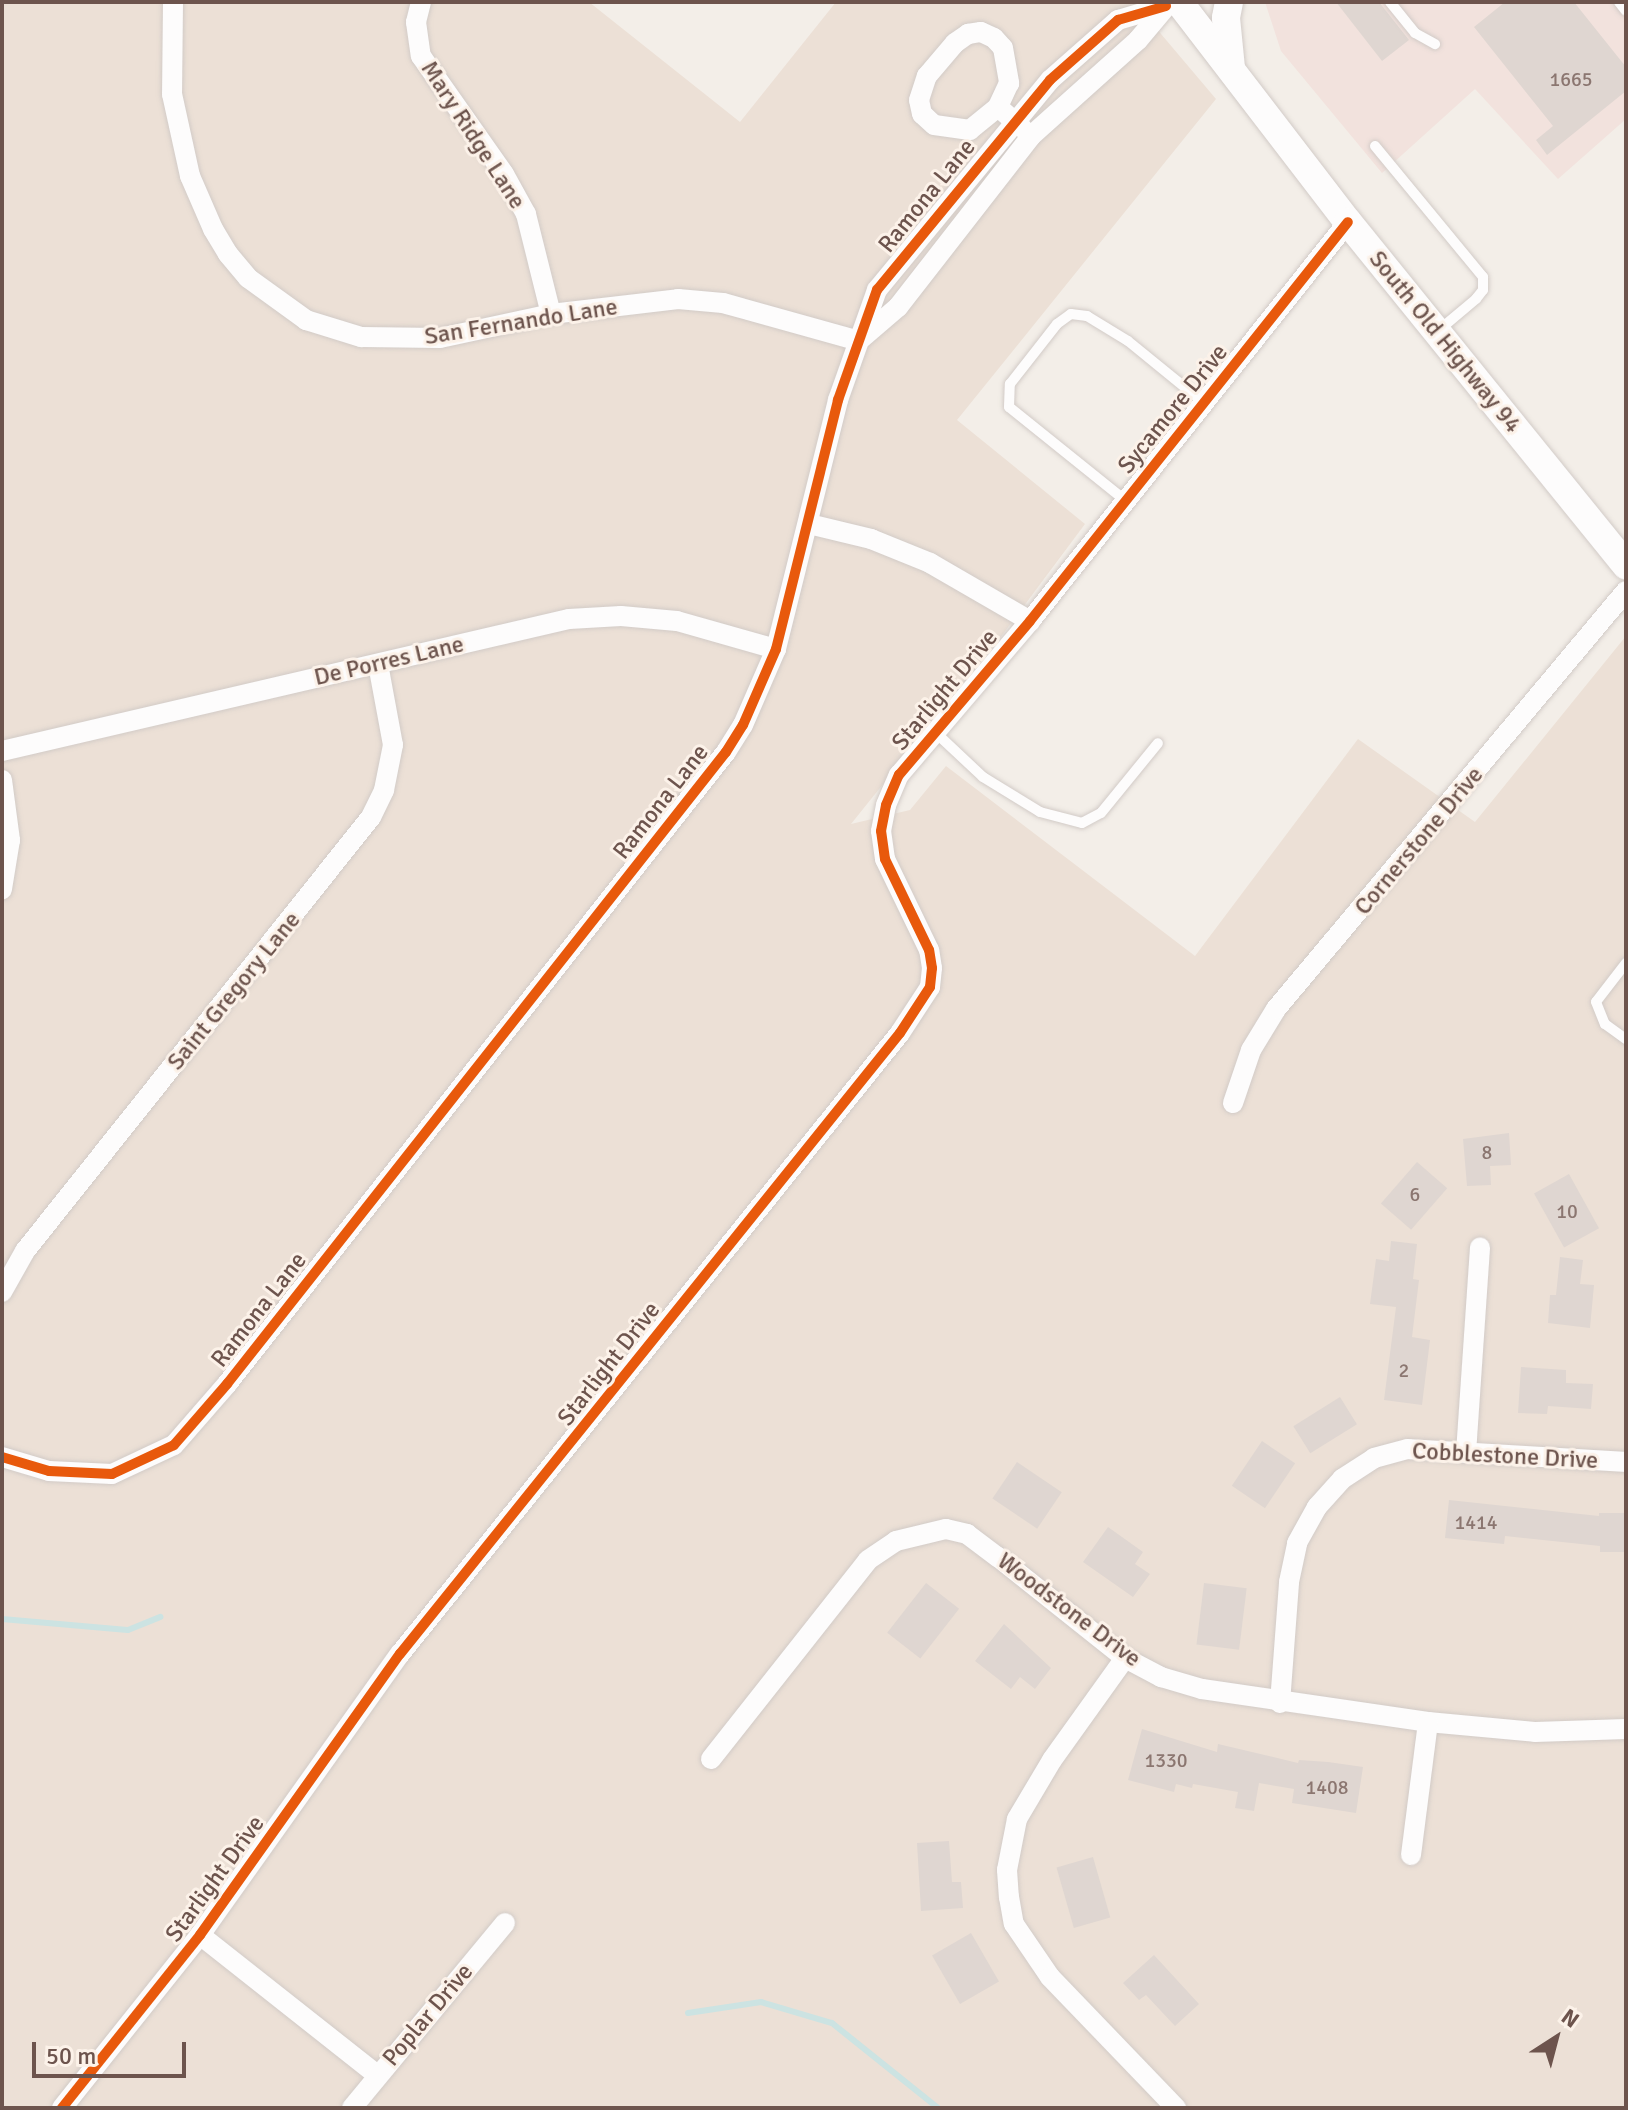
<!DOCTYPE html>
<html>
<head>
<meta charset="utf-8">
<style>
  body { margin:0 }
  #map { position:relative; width:1628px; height:2110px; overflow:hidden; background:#f3eee8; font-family:Signika,sans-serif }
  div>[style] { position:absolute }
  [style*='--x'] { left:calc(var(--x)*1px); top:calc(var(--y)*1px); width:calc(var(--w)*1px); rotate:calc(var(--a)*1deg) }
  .residential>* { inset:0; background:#ece0d6 }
  .commercial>* { inset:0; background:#f2e2dd }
  .stream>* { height:6px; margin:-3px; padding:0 3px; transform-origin:3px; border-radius:3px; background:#cce3e2 }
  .building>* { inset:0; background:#dfd6d1; transform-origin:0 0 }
  .roads { filter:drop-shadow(0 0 2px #d2cbc7) drop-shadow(0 0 2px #d2cbc7) }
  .service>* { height:10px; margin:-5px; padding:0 5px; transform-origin:5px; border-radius:5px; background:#fdfcfc }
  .minor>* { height:20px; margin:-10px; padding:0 10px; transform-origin:10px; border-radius:10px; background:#fdfcfc }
  .secondary>* { height:28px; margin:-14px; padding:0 14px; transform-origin:14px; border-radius:14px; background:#fdfcfc }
  .cycleway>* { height:10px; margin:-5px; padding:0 5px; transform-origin:5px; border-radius:5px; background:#e8590c }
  span { translate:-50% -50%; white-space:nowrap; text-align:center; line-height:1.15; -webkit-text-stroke:6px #fcf2e9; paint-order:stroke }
  .number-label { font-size:20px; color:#8b7670 }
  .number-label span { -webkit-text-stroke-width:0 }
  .street-label { font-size:24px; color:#6d544d }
  .frame { position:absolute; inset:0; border:4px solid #6d544d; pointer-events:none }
  .north { position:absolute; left:1516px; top:1998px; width:80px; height:80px; -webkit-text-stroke:6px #fcf2e9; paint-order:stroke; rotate:36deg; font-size:22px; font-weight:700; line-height:32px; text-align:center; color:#6d544d }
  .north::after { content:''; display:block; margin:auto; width:28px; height:36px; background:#6d544d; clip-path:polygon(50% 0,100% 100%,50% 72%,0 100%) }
  .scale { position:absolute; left:32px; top:2042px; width:154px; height:36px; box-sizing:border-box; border:4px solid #6d544d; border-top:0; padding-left:10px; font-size:24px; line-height:28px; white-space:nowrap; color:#6d544d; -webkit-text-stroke:6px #fcf2e9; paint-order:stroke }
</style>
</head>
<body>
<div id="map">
  <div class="residential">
    <i style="clip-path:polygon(2px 2px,589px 2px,740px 122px,836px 2px,1134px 2px,1216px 99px,957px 420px,1085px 524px,994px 646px,851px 824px,910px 810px,946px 766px,1195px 956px,1358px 739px,1475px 822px,1626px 636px,1626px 2108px,2px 2108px)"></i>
  </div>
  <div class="commercial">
    <i style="clip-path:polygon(1265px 2px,1626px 2px,1626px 119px,1558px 179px,1475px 89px,1382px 173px,1281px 51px)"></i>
  </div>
  <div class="stream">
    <i style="--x:2;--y:1619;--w:126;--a:5"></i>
    <i style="--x:128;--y:1630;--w:35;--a:-22"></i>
    <i style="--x:688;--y:2013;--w:74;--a:-8.6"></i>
    <i style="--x:761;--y:2002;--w:74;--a:16.5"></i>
    <i style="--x:832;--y:2023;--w:136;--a:38.7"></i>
  </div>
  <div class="building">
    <i style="clip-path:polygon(1336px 2px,1379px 2px,1409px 40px,1382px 61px)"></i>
    <i style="clip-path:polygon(1505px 2px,1574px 2px,1626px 67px,1626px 91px,1547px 155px,1536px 140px,1553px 126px,1474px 27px)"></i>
    <i style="clip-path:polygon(1509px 1133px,1511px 1165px,1490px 1166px,1491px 1185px,1467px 1186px,1463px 1139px)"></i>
    <i style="left:1417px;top:1162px;width:40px;height:55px;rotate:41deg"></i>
    <i style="left:1569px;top:1174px;width:62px;height:40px;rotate:61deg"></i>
    <i style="clip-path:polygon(1391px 1241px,1417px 1244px,1413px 1279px,1419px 1280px,1412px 1337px,1430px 1340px,1422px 1405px,1384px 1400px,1396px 1307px,1370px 1304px,1376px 1259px,1389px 1261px)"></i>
    <i style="clip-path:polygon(1560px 1257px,1583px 1260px,1580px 1284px,1594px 1285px,1590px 1328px,1548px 1323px,1550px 1295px,1556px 1295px)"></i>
    <i style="clip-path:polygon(1521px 1367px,1566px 1370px,1566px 1383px,1593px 1384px,1591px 1409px,1548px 1406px,1547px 1414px,1518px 1413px)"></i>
    <i style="left:1340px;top:1397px;width:32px;height:55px;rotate:58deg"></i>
    <i style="left:1262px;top:1441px;width:40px;height:54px;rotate:34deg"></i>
    <i style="left:1017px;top:1462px;width:54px;height:44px;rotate:34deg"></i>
    <i style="clip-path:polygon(1449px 1500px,1599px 1516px,1599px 1513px,1626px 1513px,1626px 1552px,1600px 1552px,1600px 1546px,1505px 1536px,1504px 1544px,1445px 1538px)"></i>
    <i style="clip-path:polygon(1108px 1527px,1143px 1552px,1135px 1564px,1150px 1574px,1133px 1597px,1083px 1562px)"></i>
    <i style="left:926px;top:1583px;width:42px;height:63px;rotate:38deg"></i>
    <i style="left:1204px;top:1583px;width:43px;height:62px;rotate:7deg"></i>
    <i style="clip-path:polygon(1004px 1624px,1051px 1668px,1035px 1689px,1020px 1677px,1011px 1689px,975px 1661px)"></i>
    <i style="clip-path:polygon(1142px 1729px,1217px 1752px,1218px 1744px,1298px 1763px,1299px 1760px,1328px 1762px,1363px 1767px,1356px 1813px,1292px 1803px,1294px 1789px,1259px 1783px,1254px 1811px,1235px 1808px,1238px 1792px,1193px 1784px,1192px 1788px,1176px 1784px,1174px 1792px,1128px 1780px)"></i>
    <i style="clip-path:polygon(949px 1841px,952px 1882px,961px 1882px,963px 1908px,921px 1911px,917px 1843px)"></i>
    <i style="left:1093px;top:1857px;width:63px;height:38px;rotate:74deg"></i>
    <i style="left:971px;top:1933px;width:56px;height:45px;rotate:60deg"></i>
    <i style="clip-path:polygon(1154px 1955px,1199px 2004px,1175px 2026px,1146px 1995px,1139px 2000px,1123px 1983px)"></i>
  </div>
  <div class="roads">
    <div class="service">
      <i style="--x:1390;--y:2;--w:40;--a:51"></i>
      <i style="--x:1415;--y:33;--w:23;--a:29"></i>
      <i style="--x:1619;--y:2;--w:11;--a:52"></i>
      <i style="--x:1375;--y:146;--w:170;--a:50.5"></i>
      <i style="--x:1483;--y:277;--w:13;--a:90"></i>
      <i style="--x:1483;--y:290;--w:11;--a:128"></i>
      <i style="--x:1476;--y:299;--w:48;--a:140"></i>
      <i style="--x:1126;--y:501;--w:150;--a:-141.2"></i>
      <i style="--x:1009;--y:407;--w:23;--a:-88"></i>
      <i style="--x:1010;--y:384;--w:76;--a:-51.9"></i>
      <i style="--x:1057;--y:324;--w:17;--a:-36"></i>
      <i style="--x:1071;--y:314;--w:16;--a:7"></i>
      <i style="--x:1087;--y:316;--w:48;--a:31.4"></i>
      <i style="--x:1128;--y:341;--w:98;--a:39.2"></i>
      <i style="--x:935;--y:732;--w:66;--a:43.2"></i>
      <i style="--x:983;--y:777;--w:67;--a:31.6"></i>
      <i style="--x:1040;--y:812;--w:43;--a:14.7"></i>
      <i style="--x:1082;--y:823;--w:21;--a:-28"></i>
      <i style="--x:1101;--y:813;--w:90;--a:-50.8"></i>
      <i style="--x:1626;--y:963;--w:49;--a:127.6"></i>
      <i style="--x:1596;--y:1002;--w:24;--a:68"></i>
      <i style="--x:1605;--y:1024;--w:26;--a:36"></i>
    </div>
    <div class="minor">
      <i style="--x:173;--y:2;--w:92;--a:90.6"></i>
      <i style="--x:172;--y:94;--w:84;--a:77.6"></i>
      <i style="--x:190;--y:176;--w:58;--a:66.5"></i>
      <i style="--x:213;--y:229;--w:29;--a:59"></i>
      <i style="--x:228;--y:254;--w:31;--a:50"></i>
      <i style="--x:248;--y:278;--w:72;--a:35.9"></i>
      <i style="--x:306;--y:320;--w:58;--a:17.2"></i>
      <i style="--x:361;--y:337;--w:79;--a:0.7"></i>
      <i style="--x:440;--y:338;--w:114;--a:-12.2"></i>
      <i style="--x:551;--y:314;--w:128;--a:-6.7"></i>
      <i style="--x:678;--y:299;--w:45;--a:5.1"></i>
      <i style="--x:723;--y:303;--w:141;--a:15.6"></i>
      <i style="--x:421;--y:2;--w:21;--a:104"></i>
      <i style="--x:416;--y:22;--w:34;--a:82"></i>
      <i style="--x:421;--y:56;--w:144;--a:54.9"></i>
      <i style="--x:504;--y:174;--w:46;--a:61.2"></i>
      <i style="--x:526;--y:214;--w:103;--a:76"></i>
      <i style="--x:998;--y:107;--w:36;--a:141"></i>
      <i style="--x:970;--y:130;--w:36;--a:-172"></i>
      <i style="--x:934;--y:125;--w:16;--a:-137"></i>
      <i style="--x:922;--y:114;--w:14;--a:-102"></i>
      <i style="--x:919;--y:100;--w:25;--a:-72"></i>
      <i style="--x:927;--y:76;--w:43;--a:-49.7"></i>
      <i style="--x:955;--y:43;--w:16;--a:-35"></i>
      <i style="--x:968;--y:34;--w:13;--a:-9"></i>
      <i style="--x:981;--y:32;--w:14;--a:25"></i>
      <i style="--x:994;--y:38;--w:13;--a:48"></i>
      <i style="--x:1003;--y:48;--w:36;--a:80"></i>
      <i style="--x:1009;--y:83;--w:26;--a:115"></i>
      <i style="--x:998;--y:107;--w:32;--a:41"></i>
      <i style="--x:862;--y:338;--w:48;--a:-40.7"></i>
      <i style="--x:898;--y:307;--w:217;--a:-52.1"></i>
      <i style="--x:1031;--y:136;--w:144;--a:-41.9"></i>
      <i style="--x:1138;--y:40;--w:48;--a:-50"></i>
      <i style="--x:809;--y:524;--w:64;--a:13.6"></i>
      <i style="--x:871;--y:539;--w:64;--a:22.1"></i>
      <i style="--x:930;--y:563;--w:116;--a:30.1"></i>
      <i style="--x:2;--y:751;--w:582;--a:-13.11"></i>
      <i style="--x:569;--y:619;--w:52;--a:-3.3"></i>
      <i style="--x:621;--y:616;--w:56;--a:5.1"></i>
      <i style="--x:677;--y:621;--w:103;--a:15.8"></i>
      <i style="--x:2;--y:780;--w:61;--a:82.4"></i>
      <i style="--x:10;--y:840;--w:50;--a:99.3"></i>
      <i style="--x:1233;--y:1103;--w:56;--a:-71.2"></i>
      <i style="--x:1251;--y:1050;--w:48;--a:-58.6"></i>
      <i style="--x:1276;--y:1009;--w:545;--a:-50.06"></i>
      <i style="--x:2;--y:1292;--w:47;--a:-60.7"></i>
      <i style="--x:25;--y:1251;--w:555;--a:-51.44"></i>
      <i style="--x:371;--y:817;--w:30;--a:-64"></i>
      <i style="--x:384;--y:790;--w:46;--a:-78.7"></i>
      <i style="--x:393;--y:745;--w:82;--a:-100.5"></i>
      <i style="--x:1466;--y:1453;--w:206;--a:-86.1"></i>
      <i style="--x:2;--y:1457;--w:49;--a:16.6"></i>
      <i style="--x:49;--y:1471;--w:63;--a:2.7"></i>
      <i style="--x:112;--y:1474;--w:68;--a:-25.1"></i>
      <i style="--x:174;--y:1445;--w:81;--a:-49"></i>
      <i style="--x:227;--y:1384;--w:805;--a:-51.71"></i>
      <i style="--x:726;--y:752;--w:32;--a:-58"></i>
      <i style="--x:743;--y:725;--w:83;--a:-66.5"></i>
      <i style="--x:776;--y:649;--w:257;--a:-76"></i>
      <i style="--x:838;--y:400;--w:117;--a:-70.5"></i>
      <i style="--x:877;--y:290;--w:272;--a:-50.5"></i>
      <i style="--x:1050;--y:80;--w:91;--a:-41.4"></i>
      <i style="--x:1118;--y:20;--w:50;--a:-16.3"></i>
      <i style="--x:1125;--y:1658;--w:125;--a:125.6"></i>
      <i style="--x:1052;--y:1760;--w:69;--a:120.7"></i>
      <i style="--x:1017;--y:1819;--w:52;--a:101.1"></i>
      <i style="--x:1007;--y:1870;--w:27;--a:86"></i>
      <i style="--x:1009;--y:1897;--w:27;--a:80"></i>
      <i style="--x:1014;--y:1924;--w:64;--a:55.8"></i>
      <i style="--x:1050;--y:1977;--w:182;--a:46.1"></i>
      <i style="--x:1280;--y:1703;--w:121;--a:-85.7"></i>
      <i style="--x:1289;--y:1582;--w:40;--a:-78"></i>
      <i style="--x:1297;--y:1543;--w:41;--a:-60.9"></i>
      <i style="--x:1317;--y:1507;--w:38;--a:-48"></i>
      <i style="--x:1342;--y:1479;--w:38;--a:-33"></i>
      <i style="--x:1374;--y:1458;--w:35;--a:-15"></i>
      <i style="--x:1408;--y:1449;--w:218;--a:3.4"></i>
      <i style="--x:711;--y:1759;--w:253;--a:-51.7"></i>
      <i style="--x:868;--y:1560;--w:34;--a:-34"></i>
      <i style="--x:896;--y:1541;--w:51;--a:-13.5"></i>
      <i style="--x:946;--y:1529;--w:22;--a:13"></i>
      <i style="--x:967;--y:1534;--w:39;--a:37"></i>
      <i style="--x:998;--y:1557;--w:162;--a:38.5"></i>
      <i style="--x:1125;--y:1658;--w:41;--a:27.8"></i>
      <i style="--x:1161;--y:1677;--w:43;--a:16.3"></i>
      <i style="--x:1202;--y:1689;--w:228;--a:8.3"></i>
      <i style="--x:1428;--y:1722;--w:107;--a:5.3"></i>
      <i style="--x:1535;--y:1732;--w:91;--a:-1.9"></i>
      <i style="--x:1411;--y:1855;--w:134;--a:-82.7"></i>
      <i style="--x:200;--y:1935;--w:226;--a:38.3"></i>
      <i style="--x:62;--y:2108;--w:221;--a:-51.4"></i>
      <i style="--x:200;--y:1935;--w:345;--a:-54.6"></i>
      <i style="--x:400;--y:1654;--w:797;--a:-51.16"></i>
      <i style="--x:900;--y:1033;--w:55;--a:-56.9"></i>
      <i style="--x:930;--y:987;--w:19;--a:-84"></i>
      <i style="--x:932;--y:968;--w:18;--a:-99"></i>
      <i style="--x:929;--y:950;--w:101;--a:-115.8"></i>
      <i style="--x:885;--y:859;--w:28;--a:-98"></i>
      <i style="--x:881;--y:831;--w:26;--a:-79"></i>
      <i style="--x:886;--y:805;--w:33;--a:-67"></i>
      <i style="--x:899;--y:775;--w:202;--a:-49.6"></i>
      <i style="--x:1030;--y:621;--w:510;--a:-51.45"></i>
      <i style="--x:352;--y:2108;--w:240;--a:-50.4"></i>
    </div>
    <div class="secondary">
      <i style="--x:1179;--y:2;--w:277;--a:52.5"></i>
      <i style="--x:1348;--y:222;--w:442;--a:51"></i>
      <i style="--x:1229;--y:2;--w:16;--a:101"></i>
      <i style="--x:1226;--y:18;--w:50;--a:84.3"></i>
    </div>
  </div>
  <div class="cycleway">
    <i style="--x:2;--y:1457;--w:49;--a:16.6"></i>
    <i style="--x:49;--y:1471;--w:63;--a:2.7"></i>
    <i style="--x:112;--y:1474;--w:68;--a:-25.1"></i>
    <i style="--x:174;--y:1445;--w:81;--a:-49"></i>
    <i style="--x:227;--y:1384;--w:805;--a:-51.71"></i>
    <i style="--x:726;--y:752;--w:32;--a:-58"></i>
    <i style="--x:743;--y:725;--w:83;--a:-66.5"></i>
    <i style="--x:776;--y:649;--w:257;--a:-76"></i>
    <i style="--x:838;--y:400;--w:117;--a:-70.5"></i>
    <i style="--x:877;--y:290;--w:272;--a:-50.5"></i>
    <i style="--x:1050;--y:80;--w:91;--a:-41.4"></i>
    <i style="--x:1118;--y:20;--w:50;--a:-16.3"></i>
    <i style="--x:62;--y:2108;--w:221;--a:-51.4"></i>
    <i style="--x:200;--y:1935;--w:345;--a:-54.6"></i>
    <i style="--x:400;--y:1654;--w:797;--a:-51.16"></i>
    <i style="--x:900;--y:1033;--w:55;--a:-56.9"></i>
    <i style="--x:930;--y:987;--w:19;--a:-84"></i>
    <i style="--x:932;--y:968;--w:18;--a:-99"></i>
    <i style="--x:929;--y:950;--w:101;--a:-115.8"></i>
    <i style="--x:885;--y:859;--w:28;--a:-98"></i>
    <i style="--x:881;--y:831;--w:26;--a:-79"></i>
    <i style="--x:886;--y:805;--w:33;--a:-67"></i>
    <i style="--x:899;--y:775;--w:202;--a:-49.6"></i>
    <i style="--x:1030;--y:621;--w:510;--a:-51.45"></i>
  </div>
  <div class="number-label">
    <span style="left:1571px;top:79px">1665</span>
    <span style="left:1487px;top:1152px">8</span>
    <span style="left:1415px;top:1194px">6</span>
    <span style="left:1567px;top:1211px">10</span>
    <span style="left:1404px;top:1370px">2</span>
    <span style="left:1476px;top:1522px">1414</span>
    <span style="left:1166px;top:1760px">1330</span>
    <span style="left:1327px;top:1787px">1408</span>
  </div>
  <div class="street-label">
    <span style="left:473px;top:135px;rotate:57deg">Mary Ridge Lane</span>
    <span style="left:927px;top:196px;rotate:-51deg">Ramona Lane</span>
    <span style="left:521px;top:322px;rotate:-9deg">San Fernando Lane</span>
    <span style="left:1445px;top:342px;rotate:51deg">South Old Highway 94</span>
    <span style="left:1173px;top:409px;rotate:-51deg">Sycamore Drive</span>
    <span style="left:389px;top:661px;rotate:-13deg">De Porres Lane</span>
    <span style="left:945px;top:690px;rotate:-50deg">Starlight Drive</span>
    <span style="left:661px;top:802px;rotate:-52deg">Ramona Lane</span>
    <span style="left:1419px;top:841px;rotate:-50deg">Cornerstone Drive</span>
    <span style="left:234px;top:991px;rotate:-51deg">Saint Gregory Lane</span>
    <span style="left:259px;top:1310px;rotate:-52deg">Ramona Lane</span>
    <span style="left:609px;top:1364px;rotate:-52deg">Starlight Drive</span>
    <span style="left:1505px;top:1456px;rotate:3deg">Cobblestone Drive</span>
    <span style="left:1069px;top:1610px;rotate:37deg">Woodstone Drive</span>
    <span style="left:215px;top:1879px;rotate:-54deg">Starlight Drive</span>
    <span style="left:428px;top:2015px;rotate:-50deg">Poplar Drive</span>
  </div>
  <div class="frame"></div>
  <div class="north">N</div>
  <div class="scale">50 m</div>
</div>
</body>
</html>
